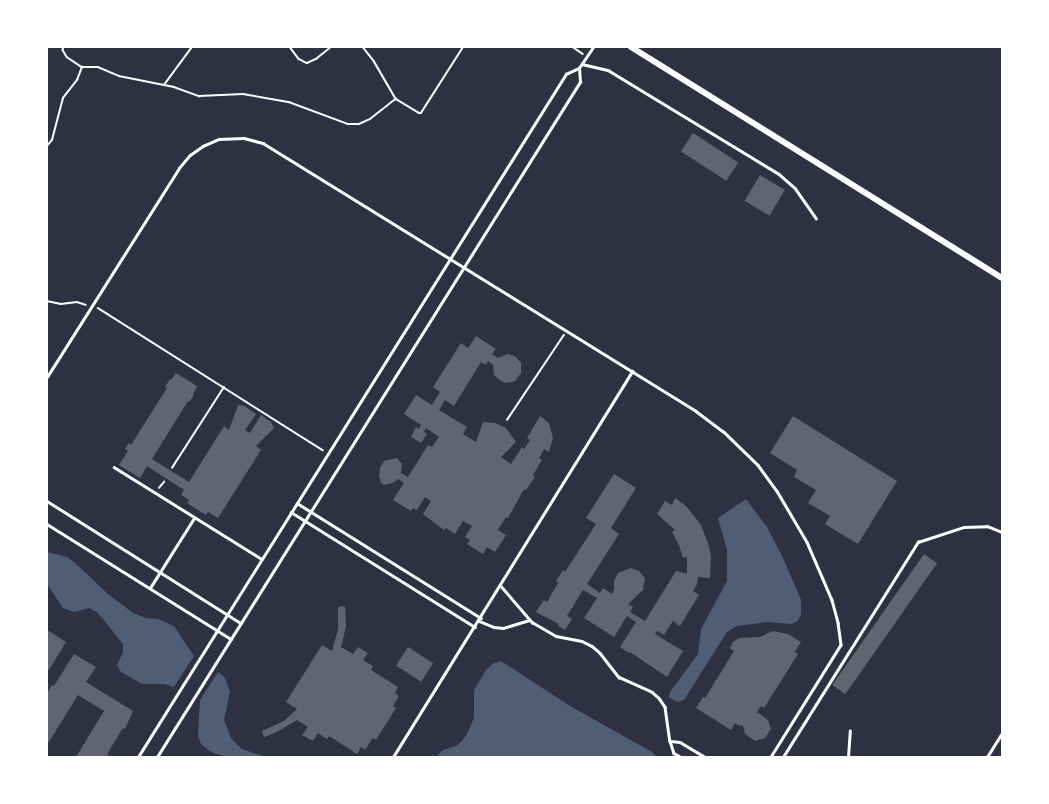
<!DOCTYPE html>
<html>
<head>
<meta charset="utf-8">
<style>
  body { margin:0 }
  #map { position:relative; width:1049px; height:804px; overflow:hidden; background:#2d3142; font-family:Arial,sans-serif }
  div>[style] { position:absolute }
  [style*='--x'] { left:calc(var(--x)*1px); top:calc(var(--y)*1px); width:calc(var(--w)*1px); rotate:calc(var(--a)*1deg) }
  .water>* { inset:0; background:#4f5d75 }
  .building>* { inset:0; background:#626471; transform-origin:0 0 }
  .path>* { height:1.5px; margin:-0.75px; padding:0 0.75px; transform-origin:0.75px; border-radius:0.75px; background:#fff }
  .service>* { height:2.5px; margin:-1.25px; padding:0 1.25px; transform-origin:1.25px; border-radius:1.25px; background:#fff }
  .tertiary>* { height:6px; margin:-3px; padding:0 3px; transform-origin:3px; border-radius:3px; background:#fff }
  span { translate:-50% -50%; white-space:nowrap; text-align:center; line-height:1.15; -webkit-text-stroke:4px #fff; paint-order:stroke }
  .frame { position:absolute; inset:0; border:48px solid #fff; pointer-events:none }
</style>
</head>
<body>
<div id="map">
  <div class="water">
    <i style="clip-path:polygon(746px 499px,767px 527px,784px 560px,801px 600px,801px 614px,798px 621px,791px 624px,768px 622px,737px 626px,727px 632px,684px 700px,677px 702px,669px 697px,670px 692px,698px 654px,701px 629px,727px 581px,727px 550px,718px 518px)"></i>
    <i style="clip-path:polygon(47px 552px,67px 557px,73px 561px,108px 594px,133px 613px,146px 618px,158px 619px,174px 626px,194px 656px,174px 687px,165px 684px,142px 684px,121px 672px,117px 665px,123px 652px,123px 644px,98px 613px,89px 608px,74px 612px,63px 608px,47px 584px)"></i>
    <i style="clip-path:polygon(501px 661px,570px 706px,652px 752px,657px 757px,436px 757px,443px 750px,458px 745px,466px 736px,474px 718px,474px 690px,486px 670px,494px 663px)"></i>
    <i style="clip-path:polygon(218px 672px,225px 678px,230px 692px,224px 720px,231px 738px,242px 749px,266px 757px,226px 757px,211px 752px,201px 744px,198px 736px,200px 700px)"></i>
  </div>
  <div class="building">
    <i style="left:693px;top:133px;width:54px;height:22px;rotate:33deg"></i>
    <i style="left:760px;top:175px;width:29px;height:30px;rotate:31deg"></i>
    <i style="clip-path:polygon(476px 336px,496px 349px,492px 354px,498px 358px,507px 354px,515px 356px,521px 363px,521px 373px,515px 381px,505px 383px,501px 381px,494px 375px,493px 365px,488px 361px,486px 365px,481px 362px,454px 406px,445px 400px,439px 410px,467px 427px,463px 434px,476px 442px,483px 422px,495px 423px,506px 428px,516px 442px,501px 457px,511px 464px,522px 447px,524px 449px,530px 440px,527px 438px,540px 416px,549px 423px,553px 438px,549px 452px,544px 449px,539px 458px,542px 460px,533px 475px,535px 477px,526px 490px,524px 489px,508px 518px,506px 517px,498px 530px,506px 535px,495px 552px,487px 547px,483px 554px,467px 544px,470px 540px,465px 537px,472px 526px,463px 521px,455px 534px,446px 528px,444px 530px,423px 514px,431px 501px,425px 497px,417px 510px,413px 508px,411px 511px,393px 500px,404px 483px,398px 479px,393px 483px,384px 485px,381px 483px,379px 476px,380px 468px,384px 461px,397px 458px,402px 464px,401px 473px,408px 477px,428px 445px,432px 447px,439px 437px,426px 428px,424px 432px,427px 434px,421px 443px,411px 437px,416px 427px,419px 429px,421px 425px,404px 414px,416px 395px,432px 405px,440px 392px,433px 387px,461px 343px,468px 348px)"></i>
    <i style="clip-path:polygon(176px 373px,197px 386px,193px 394px,194px 395px,189px 402px,188px 401px,152px 459px,189px 482px,224px 426px,229px 430px,238px 405px,244px 406px,256px 414px,245px 430px,250px 433px,261px 415px,271px 422px,274px 428px,256px 446px,261px 450px,218px 518px,208px 512px,206px 515px,187px 503px,189px 500px,181px 495px,184px 490px,147px 466px,140px 478px,119px 465px,128px 451px,125px 449px,129px 443px,131px 445px,167px 388px,165px 387px,170px 379px,171px 380px)"></i>
    <i style="clip-path:polygon(793px 416px,897px 481px,858px 544px,825px 524px,830px 516px,808px 503px,816px 490px,794px 477px,797px 470px,770px 453px)"></i>
    <i style="clip-path:polygon(614px 474px,636px 488px,611px 528px,619px 534px,587px 584px,600px 593px,603px 588px,612px 594px,614px 590px,614px 581px,618px 573px,631px 568px,639px 571px,645px 578px,643px 590px,628px 604px,633px 607px,630px 612px,645px 621px,676px 571px,687px 574px,687px 557px,683px 558px,679px 545px,672px 532px,675px 530px,657px 514px,665px 501px,672px 505px,675px 498px,687px 507px,701px 525px,709px 546px,711px 557px,710px 578px,698px 577px,697px 584px,693px 591px,699px 595px,680px 626px,673px 621px,664px 635px,657px 631px,655px 634px,683px 651px,667px 677px,630px 652px,629px 653px,620px 647px,636px 622px,627px 616px,614px 637px,584px 618px,597px 598px,583px 590px,567px 616px,572px 619px,565px 630px,558px 626px,559px 624px,536px 612px,544px 600px,547px 602px,558px 583px,556px 581px,563px 570px,565px 572px,596px 524px,586px 518px)"></i>
    <i style="left:924px;top:554px;width:16px;height:160px;rotate:35deg"></i>
    <i style="clip-path:polygon(345px 606px,346px 626px,341px 648px,343px 648px,353px 654px,358px 647px,368px 653px,363px 660px,373px 666px,371px 670px,398px 687px,395px 693px,399px 696px,393px 706px,396px 708px,376px 740px,373px 738px,365px 750px,361px 747px,357px 754px,329px 736px,327px 739px,318px 733px,313px 741px,302px 735px,308px 727px,297px 720px,277px 732px,264px 737px,262px 731px,284px 721px,297px 709px,286px 702px,322px 645px,332px 651px,338px 629px,338px 607px)"></i>
    <i style="clip-path:polygon(47px 630px,66px 642px,49px 670px,47px 669px)"></i>
    <i style="clip-path:polygon(773px 631px,788px 634px,801px 642px,795px 652px,798px 654px,764px 708px,761px 706px,757px 712px,768px 720px,771px 729px,765px 738px,755px 741px,745px 734px,743px 726px,741px 725px,740px 726px,735px 723px,731px 730px,696px 708px,703px 697px,705px 698px,734px 651px,730px 648px,733px 642px,739px 638px,760px 637px)"></i>
    <i style="left:408px;top:647px;width:30px;height:22px;rotate:33deg"></i>
    <i style="clip-path:polygon(74px 654px,96px 667px,86px 682px,133px 711px,125px 729px,123px 728px,107px 754px,109px 755px,107px 757px,76px 757px,104px 711px,78px 695px,47px 745px,47px 693px,52px 685px,54px 686px)"></i>
  </div>
  <div class="path">
    <i style="--x:64;--y:47;--w:3;--a:108"></i>
    <i style="--x:63;--y:50;--w:8;--a:60"></i>
    <i style="--x:67;--y:57;--w:18;--a:34"></i>
    <i style="--x:82;--y:67;--w:16;--a:0"></i>
    <i style="--x:98;--y:67;--w:23;--a:23"></i>
    <i style="--x:119;--y:76;--w:56;--a:11.3"></i>
    <i style="--x:174;--y:87;--w:27;--a:20"></i>
    <i style="--x:199;--y:96;--w:44;--a:-2.6"></i>
    <i style="--x:243;--y:94;--w:47;--a:9.9"></i>
    <i style="--x:289;--y:102;--w:63;--a:20.4"></i>
    <i style="--x:348;--y:124;--w:11;--a:0"></i>
    <i style="--x:359;--y:124;--w:12;--a:-24"></i>
    <i style="--x:370;--y:119;--w:33;--a:-38"></i>
    <i style="--x:290;--y:47;--w:15;--a:53"></i>
    <i style="--x:299;--y:59;--w:9;--a:27"></i>
    <i style="--x:307;--y:63;--w:10;--a:-24"></i>
    <i style="--x:316;--y:59;--w:19;--a:-39"></i>
    <i style="--x:363;--y:47;--w:18;--a:52"></i>
    <i style="--x:374;--y:61;--w:44;--a:59.9"></i>
    <i style="--x:396;--y:99;--w:27;--a:31"></i>
    <i style="--x:419;--y:113;--w:2;--a:0"></i>
    <i style="--x:421;--y:113;--w:78;--a:-57.5"></i>
    <i style="--x:573;--y:47;--w:12;--a:35"></i>
    <i style="--x:164;--y:85;--w:47;--a:-53.6"></i>
    <i style="--x:47;--y:146;--w:8;--a:-50"></i>
    <i style="--x:52;--y:140;--w:43;--a:-75.3"></i>
    <i style="--x:63;--y:98;--w:23;--a:-52"></i>
    <i style="--x:77;--y:80;--w:14;--a:-69"></i>
    <i style="--x:47;--y:301;--w:14;--a:12"></i>
    <i style="--x:61;--y:304;--w:16;--a:-7"></i>
    <i style="--x:77;--y:302;--w:9;--a:18"></i>
    <i style="--x:98;--y:308;--w:266;--a:32.3"></i>
    <i style="--x:507;--y:420;--w:102;--a:-56.2"></i>
    <i style="--x:172;--y:468;--w:96;--a:-57.3"></i>
    <i style="--x:159;--y:488;--w:8;--a:-50"></i>
  </div>
  <div class="service">
    <i style="--x:582;--y:64;--w:27;--a:13"></i>
    <i style="--x:608;--y:70;--w:200;--a:31.3"></i>
    <i style="--x:779;--y:174;--w:21;--a:41"></i>
    <i style="--x:795;--y:188;--w:37;--a:55"></i>
    <i style="--x:47;--y:377;--w:247;--a:-57.7"></i>
    <i style="--x:179;--y:168;--w:17;--a:-50"></i>
    <i style="--x:190;--y:155;--w:16;--a:-35"></i>
    <i style="--x:203;--y:146;--w:17;--a:-24"></i>
    <i style="--x:219;--y:139;--w:25;--a:-2"></i>
    <i style="--x:244;--y:138;--w:20;--a:15"></i>
    <i style="--x:263;--y:143;--w:509;--a:31.75"></i>
    <i style="--x:696;--y:411;--w:34;--a:37"></i>
    <i style="--x:723;--y:431;--w:49;--a:44.2"></i>
    <i style="--x:758;--y:465;--w:32;--a:54"></i>
    <i style="--x:777;--y:491;--w:59;--a:59.5"></i>
    <i style="--x:807;--y:542;--w:63;--a:66.7"></i>
    <i style="--x:832;--y:600;--w:24;--a:75"></i>
    <i style="--x:838;--y:623;--w:22;--a:82"></i>
    <i style="--x:841;--y:645;--w:132;--a:122"></i>
    <i style="--x:114;--y:467;--w:174;--a:31.9"></i>
    <i style="--x:47;--y:501;--w:229;--a:32.2"></i>
    <i style="--x:297;--y:503;--w:217;--a:32"></i>
    <i style="--x:291;--y:512;--w:217;--a:32"></i>
    <i style="--x:47;--y:524;--w:217;--a:32"></i>
    <i style="--x:501;--y:586;--w:48;--a:49.3"></i>
    <i style="--x:532;--y:622;--w:28;--a:30"></i>
    <i style="--x:556;--y:636;--w:26;--a:11"></i>
    <i style="--x:582;--y:641;--w:11;--a:27"></i>
    <i style="--x:592;--y:646;--w:11;--a:41"></i>
    <i style="--x:600;--y:653;--w:31;--a:52"></i>
    <i style="--x:619;--y:677;--w:36;--a:24"></i>
    <i style="--x:652;--y:692;--w:9;--a:41"></i>
    <i style="--x:659;--y:698;--w:11;--a:56"></i>
    <i style="--x:665;--y:707;--w:34;--a:82"></i>
    <i style="--x:670;--y:741;--w:13;--a:72"></i>
    <i style="--x:674;--y:753;--w:8;--a:30"></i>
    <i style="--x:150;--y:588;--w:83;--a:-57.8"></i>
    <i style="--x:479;--y:621;--w:16;--a:22"></i>
    <i style="--x:494;--y:627;--w:9;--a:6"></i>
    <i style="--x:503;--y:628;--w:27;--a:-17"></i>
    <i style="--x:670;--y:741;--w:10;--a:6"></i>
    <i style="--x:680;--y:742;--w:29;--a:31"></i>
    <i style="--x:138;--y:757;--w:806;--a:-57.93"></i>
    <i style="--x:566;--y:74;--w:14;--a:-25"></i>
    <i style="--x:579;--y:68;--w:25;--a:-56"></i>
    <i style="--x:157;--y:757;--w:797;--a:-57.93"></i>
    <i style="--x:580;--y:82;--w:14;--a:-94"></i>
    <i style="--x:393;--y:757;--w:454;--a:-58.2"></i>
    <i style="--x:783;--y:757;--w:254;--a:-57.9"></i>
    <i style="--x:918;--y:542;--w:48;--a:-18.1"></i>
    <i style="--x:964;--y:527;--w:23;--a:-2"></i>
    <i style="--x:987;--y:526;--w:16;--a:22"></i>
    <i style="--x:848;--y:757;--w:26;--a:-86"></i>
    <i style="--x:987;--y:757;--w:28;--a:-58"></i>
  </div>
  <div class="tertiary">
    <i style="--x:631;--y:47;--w:437;--a:31.9"></i>
  </div>
  <div class="frame"></div>
</div>
</body>
</html>
